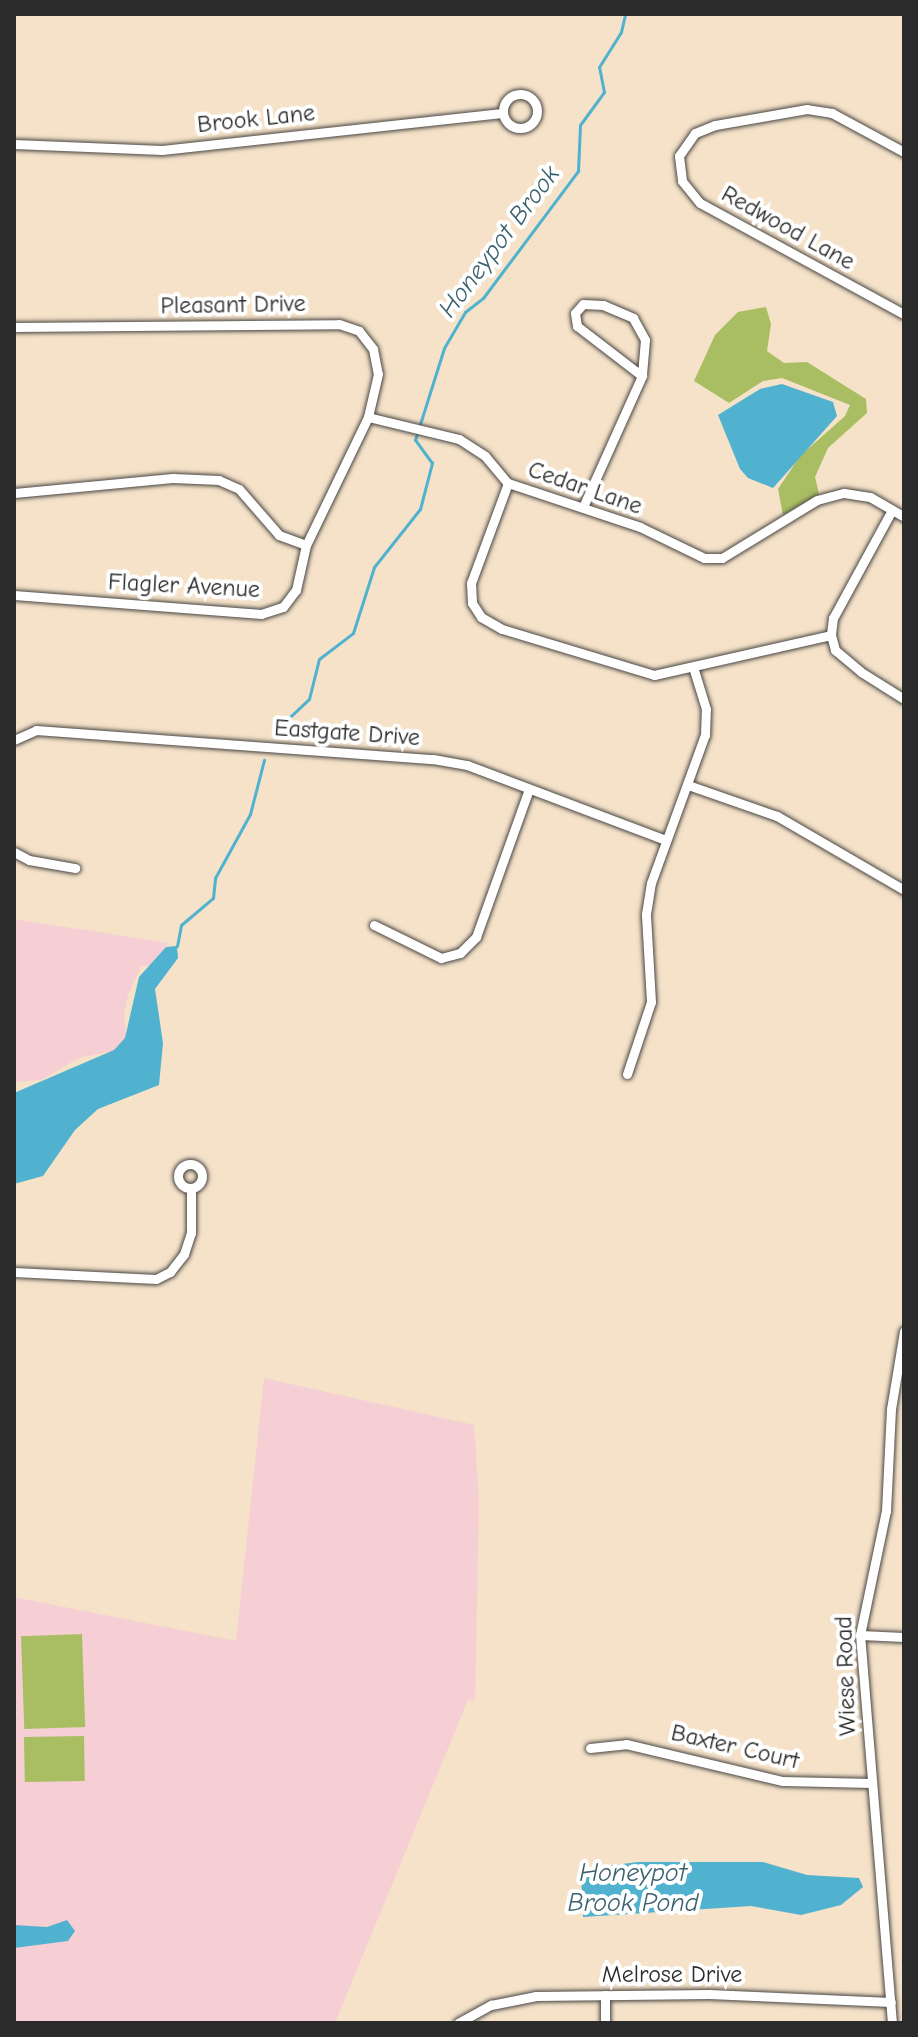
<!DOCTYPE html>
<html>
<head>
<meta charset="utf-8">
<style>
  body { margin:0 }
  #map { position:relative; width:918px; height:2037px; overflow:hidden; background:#f5e2c9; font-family:"Comic Neue",sans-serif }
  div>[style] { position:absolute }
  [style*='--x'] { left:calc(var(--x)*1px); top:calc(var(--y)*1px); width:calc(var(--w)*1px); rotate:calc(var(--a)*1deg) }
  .built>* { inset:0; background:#f6cfd5 }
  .green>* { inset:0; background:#a9be62; transform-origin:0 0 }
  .water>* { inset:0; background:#50b2cf }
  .stream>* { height:3px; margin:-1.5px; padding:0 1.5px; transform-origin:1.5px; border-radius:1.5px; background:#50b2cf }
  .roads { filter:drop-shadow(0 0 2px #494643) drop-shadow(0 0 2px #494643) }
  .minor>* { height:9px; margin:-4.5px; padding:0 4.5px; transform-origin:4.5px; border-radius:4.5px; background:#fff }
  .minor>.ring { margin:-4.5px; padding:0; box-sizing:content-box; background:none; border:9px solid #fff; border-radius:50% }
  span { translate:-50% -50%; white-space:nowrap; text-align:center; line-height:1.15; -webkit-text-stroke:8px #fff; paint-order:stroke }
  .street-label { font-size:24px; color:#2b2b2b }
  .water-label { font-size:26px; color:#3a616d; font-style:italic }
  .frame { position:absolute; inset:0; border:16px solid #2b2b2b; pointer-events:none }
</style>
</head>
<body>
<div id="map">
  <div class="built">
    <i style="clip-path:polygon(14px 919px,168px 943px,154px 966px,141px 966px,128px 995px,124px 1014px,128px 1048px,79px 1058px,41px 1080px,14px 1082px)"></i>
    <i style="clip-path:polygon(264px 1378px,474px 1425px,479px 1502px,475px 1701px,468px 1700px,335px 2023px,14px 2023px,14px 1597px,236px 1641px)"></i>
  </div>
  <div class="green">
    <i style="clip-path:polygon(766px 307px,771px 324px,767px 351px,784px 363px,807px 362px,866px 399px,867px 413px,828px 448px,815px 477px,819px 494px,783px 515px,778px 489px,800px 456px,845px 416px,850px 405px,782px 378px,763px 381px,729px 403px,694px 381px,715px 335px,738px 312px)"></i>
    <i style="left:82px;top:1634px;width:93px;height:61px;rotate:88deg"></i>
    <i style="left:84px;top:1736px;width:45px;height:60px;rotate:89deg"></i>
  </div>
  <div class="water">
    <i style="clip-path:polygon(782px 384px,833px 402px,837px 416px,773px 488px,748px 478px,740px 469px,718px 415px,760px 389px)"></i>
    <i style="clip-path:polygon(177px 946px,178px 958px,155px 989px,163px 1043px,159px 1085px,98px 1109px,75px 1130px,43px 1176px,14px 1184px,14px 1093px,114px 1050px,125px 1038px,139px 977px,166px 947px)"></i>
    <i style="clip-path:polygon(638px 1862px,763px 1862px,807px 1875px,859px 1878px,863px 1887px,841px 1905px,801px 1915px,751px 1906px,583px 1917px,581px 1875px,590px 1868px)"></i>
    <i style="clip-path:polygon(67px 1920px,75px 1931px,68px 1941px,14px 1948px,14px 1925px,47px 1927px)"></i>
  </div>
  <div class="stream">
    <i style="--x:276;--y:730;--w:45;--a:-43.2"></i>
    <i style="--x:309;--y:699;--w:41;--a:-76"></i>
    <i style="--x:319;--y:659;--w:43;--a:-37.4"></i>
    <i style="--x:353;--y:633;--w:69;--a:-72.3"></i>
    <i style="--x:374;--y:567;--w:74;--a:-51.6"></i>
    <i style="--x:420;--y:509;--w:48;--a:-75.4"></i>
    <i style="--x:432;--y:463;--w:29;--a:-126"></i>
    <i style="--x:415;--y:440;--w:96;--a:-72.5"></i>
    <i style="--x:444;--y:348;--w:42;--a:-59.7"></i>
    <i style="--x:465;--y:312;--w:23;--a:-38"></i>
    <i style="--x:483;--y:298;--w:159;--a:-53.2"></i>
    <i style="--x:578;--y:171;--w:46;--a:-87.5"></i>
    <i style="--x:580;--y:125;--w:41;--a:-54"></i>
    <i style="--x:604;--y:92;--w:25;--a:-101"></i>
    <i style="--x:599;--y:67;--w:41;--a:-57.8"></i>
    <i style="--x:621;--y:32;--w:18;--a:-77"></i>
    <i style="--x:177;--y:946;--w:21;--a:-79"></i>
    <i style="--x:181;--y:925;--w:42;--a:-40.2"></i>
    <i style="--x:213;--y:898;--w:20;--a:-84"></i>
    <i style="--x:215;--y:878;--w:73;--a:-61.3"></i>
    <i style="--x:250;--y:814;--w:56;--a:-75.5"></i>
  </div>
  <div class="roads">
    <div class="minor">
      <i class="ring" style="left:503px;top:94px;width:25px;height:25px"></i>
      <i style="--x:14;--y:144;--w:148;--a:2.3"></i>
      <i style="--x:162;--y:150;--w:342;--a:-6.2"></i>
      <i style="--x:904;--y:152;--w:82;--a:-151.6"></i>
      <i style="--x:832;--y:113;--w:25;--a:-171"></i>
      <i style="--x:807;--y:109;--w:93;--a:170.1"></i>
      <i style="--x:715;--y:125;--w:22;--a:158"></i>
      <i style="--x:695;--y:133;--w:28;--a:125"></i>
      <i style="--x:679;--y:156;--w:25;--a:83"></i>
      <i style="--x:682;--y:181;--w:28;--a:51"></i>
      <i style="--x:700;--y:203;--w:232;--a:28.6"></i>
      <i style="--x:583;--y:304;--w:20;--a:3"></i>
      <i style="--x:603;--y:305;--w:33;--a:23"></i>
      <i style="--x:633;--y:318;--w:25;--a:61"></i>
      <i style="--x:645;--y:340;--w:36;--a:95"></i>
      <i style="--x:642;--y:376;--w:82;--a:-142.4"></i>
      <i style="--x:577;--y:326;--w:13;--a:-99"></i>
      <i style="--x:575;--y:313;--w:12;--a:-48"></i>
      <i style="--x:14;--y:327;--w:325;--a:-0.5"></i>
      <i style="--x:339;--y:324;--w:21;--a:19"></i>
      <i style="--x:359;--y:331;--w:23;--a:52"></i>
      <i style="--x:373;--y:349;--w:25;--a:79"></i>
      <i style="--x:378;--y:374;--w:44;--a:103.1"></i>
      <i style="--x:368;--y:417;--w:142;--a:115.8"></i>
      <i style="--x:306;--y:545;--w:29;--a:-160"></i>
      <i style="--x:279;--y:535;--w:61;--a:-131"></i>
      <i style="--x:239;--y:489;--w:22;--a:-156"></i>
      <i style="--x:219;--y:480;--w:46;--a:-177.5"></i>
      <i style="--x:173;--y:478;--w:160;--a:174.6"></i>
      <i style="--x:368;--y:417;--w:94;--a:13.6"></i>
      <i style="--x:459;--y:439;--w:31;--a:33"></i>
      <i style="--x:485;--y:456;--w:35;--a:50"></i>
      <i style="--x:508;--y:483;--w:139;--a:18.4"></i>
      <i style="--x:640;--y:527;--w:71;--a:25.8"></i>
      <i style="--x:704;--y:558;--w:18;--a:0"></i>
      <i style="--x:722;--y:558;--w:111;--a:-31.4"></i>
      <i style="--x:817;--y:500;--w:28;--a:-15"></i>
      <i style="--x:844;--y:493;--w:26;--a:9"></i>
      <i style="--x:870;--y:497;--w:39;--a:30"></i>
      <i style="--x:508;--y:483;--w:107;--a:110.3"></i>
      <i style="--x:471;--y:583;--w:20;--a:87"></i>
      <i style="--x:472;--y:603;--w:17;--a:57"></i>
      <i style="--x:481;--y:617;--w:24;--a:30"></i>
      <i style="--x:502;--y:629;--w:159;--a:16.8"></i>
      <i style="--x:654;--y:675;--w:181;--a:-12.7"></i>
      <i style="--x:583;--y:507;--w:144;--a:-65.8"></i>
      <i style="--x:892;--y:510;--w:123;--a:118.6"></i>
      <i style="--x:833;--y:618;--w:17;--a:97"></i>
      <i style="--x:831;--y:635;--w:16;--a:75"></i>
      <i style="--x:835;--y:650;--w:34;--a:40"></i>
      <i style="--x:861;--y:672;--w:51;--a:32.1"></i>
      <i style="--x:14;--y:595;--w:248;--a:4.4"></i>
      <i style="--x:261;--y:614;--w:23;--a:-18"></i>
      <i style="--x:283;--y:607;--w:21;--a:-53"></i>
      <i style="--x:296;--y:590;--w:46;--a:-77.5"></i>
      <i style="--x:14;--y:740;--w:24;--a:-24"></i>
      <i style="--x:36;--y:730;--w:398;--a:4.2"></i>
      <i style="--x:433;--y:759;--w:35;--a:10"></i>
      <i style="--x:467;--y:765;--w:213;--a:20.7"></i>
      <i style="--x:688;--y:785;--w:94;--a:19.2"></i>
      <i style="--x:777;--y:816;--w:147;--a:30.2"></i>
      <i style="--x:14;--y:852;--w:17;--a:28"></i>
      <i style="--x:29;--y:860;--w:47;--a:9.9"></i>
      <i style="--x:374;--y:925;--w:75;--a:26.2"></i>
      <i style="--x:441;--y:958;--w:20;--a:-15"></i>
      <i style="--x:460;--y:953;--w:23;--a:-45"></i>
      <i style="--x:476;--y:937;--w:157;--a:-70.3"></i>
      <i style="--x:627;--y:1074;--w:76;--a:-71.6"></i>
      <i style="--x:651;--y:1002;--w:88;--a:-93.3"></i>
      <i style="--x:646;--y:914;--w:31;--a:-81"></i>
      <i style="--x:651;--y:883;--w:158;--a:-70"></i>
      <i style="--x:705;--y:735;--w:26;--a:-88"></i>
      <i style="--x:706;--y:709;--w:41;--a:-107.1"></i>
      <i class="ring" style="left:178px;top:1164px;width:15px;height:15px"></i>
      <i style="--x:14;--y:1272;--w:142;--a:2.8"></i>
      <i style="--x:156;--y:1279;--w:16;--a:-27"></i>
      <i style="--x:170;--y:1272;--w:23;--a:-52"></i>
      <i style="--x:184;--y:1254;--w:22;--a:-72"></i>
      <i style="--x:191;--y:1233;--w:45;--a:-90"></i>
      <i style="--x:860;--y:1635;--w:44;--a:2.6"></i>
      <i style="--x:590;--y:1748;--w:36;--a:-6"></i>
      <i style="--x:626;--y:1744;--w:161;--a:13.3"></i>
      <i style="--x:783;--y:1781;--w:89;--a:1.3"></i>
      <i style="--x:458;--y:2023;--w:38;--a:-29"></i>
      <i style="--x:491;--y:2005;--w:46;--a:-11.3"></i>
      <i style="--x:536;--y:1996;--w:173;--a:-0.7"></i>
      <i style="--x:709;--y:1994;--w:182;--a:2.5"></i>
      <i style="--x:605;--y:2023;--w:28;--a:-90"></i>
      <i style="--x:892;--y:2023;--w:389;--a:-94.7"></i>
      <i style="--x:860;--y:1635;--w:127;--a:-78.2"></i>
      <i style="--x:886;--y:1511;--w:102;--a:-87.2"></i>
      <i style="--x:891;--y:1409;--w:79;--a:-80.5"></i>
    </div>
  </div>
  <div class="street-label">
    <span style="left:256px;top:119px;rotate:-6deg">Brook Lane</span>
    <span style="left:788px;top:228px;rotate:29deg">Redwood Lane</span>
    <span style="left:233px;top:305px;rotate:-1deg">Pleasant Drive</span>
    <span style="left:585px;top:488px;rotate:19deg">Cedar Lane</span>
    <span style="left:184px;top:586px;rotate:3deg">Flagler Avenue</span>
    <span style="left:347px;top:733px;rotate:4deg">Eastgate Drive</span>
    <span style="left:846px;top:1676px;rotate:-92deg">Wiese Road</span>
    <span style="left:735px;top:1747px;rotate:13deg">Baxter Court</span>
    <span style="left:672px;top:1975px">Melrose Drive</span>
  </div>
  <div class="water-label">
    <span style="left:500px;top:242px;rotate:-53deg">Honeypot Brook</span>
    <span style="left:633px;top:1889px">Honeypot<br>Brook Pond</span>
  </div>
  <div class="frame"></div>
</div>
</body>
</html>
